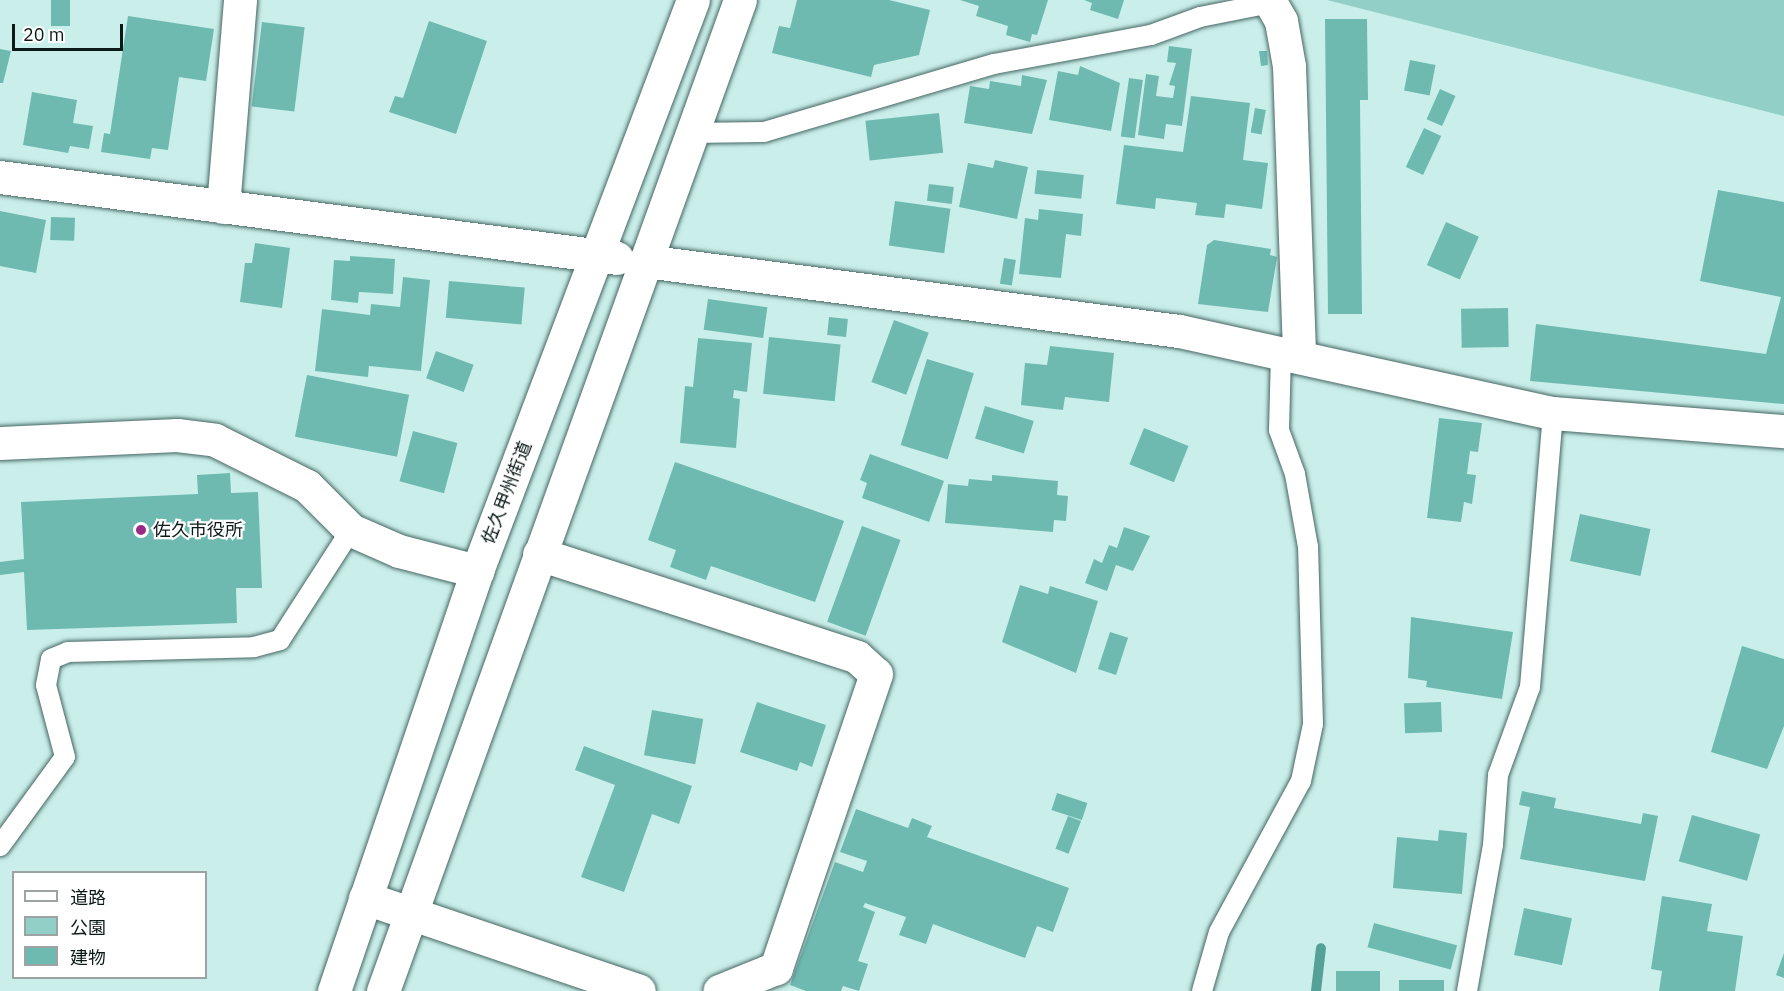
<!DOCTYPE html>
<html>
<head>
<meta charset="utf-8">
<style>
  body { margin:0 }
  #map { position:relative; width:1784px; height:991px; overflow:hidden; background:#caefea; font-family:"IBM Plex Sans","Noto Sans JP",sans-serif }
  div>[style] { position:absolute }
  [style*='--x'] { left:calc(var(--x)*1px); top:calc(var(--y)*1px); width:calc(var(--w)*1px); rotate:calc(var(--a)*1deg) }
  .green>* { inset:0; background:#91cfc7 }
  .stream>* { height:10px; margin:-5px; padding:0 5px; transform-origin:5px; border-radius:5px; background:#55a199 }
  .building>* { inset:0; background:#6ebab1; transform-origin:0 0 }
  .roads { filter:drop-shadow(0 0 2px #466662) drop-shadow(0 0 2px #466662) }
  .lane>* { height:20px; margin:-10px; padding:0 10px; transform-origin:10px; border-radius:10px; background:#fff }
  .street>* { height:33px; margin:-16.5px; padding:0 16.5px; transform-origin:16.5px; border-radius:16.5px; background:#fff }
  .secondary>* { height:33px; margin:-16.5px; padding:0 16.5px; transform-origin:16.5px; border-radius:16.5px; background:#fff }
  .dots>* { width:16px; height:16px; translate:-50% -50%; box-sizing:border-box; border:3px solid #fff; border-radius:50% }
  span { translate:-50% -50%; white-space:nowrap; text-align:center; line-height:1.15; -webkit-text-stroke:4.5px #fff; paint-order:stroke }
  .street-label { font-size:18px; color:#0b1917 }
  .poi-label { font-size:18px; color:#0b1917 }
  .left { translate:0 -50%; text-align:left }
  .legend { position:absolute; left:12px; top:871px; width:195px; height:108px; box-sizing:border-box; background:#fff; border:2px solid #9da3a2; margin:0; padding:8px 10px; list-style:none; font-size:18px; color:#0b1917 }
  .legend li { display:flex; align-items:center; gap:12px; height:30px }
  .legend b { width:30px; border:2px solid #9da3a2 }
  .scale { position:absolute; left:12px; top:24px; width:111px; height:27px; box-sizing:border-box; border:3px solid #0b1917; border-top:0; padding-left:8px; font-size:18px; line-height:21px; white-space:nowrap; color:#0b1917; -webkit-text-stroke:4px #fff; paint-order:stroke }
</style>
</head>
<body>
<div id="map">
  <div class="green">
    <i style="clip-path:polygon(1327px 0,1784px 0,1784px 116px)"></i>
  </div>
  <div class="stream">
    <i style="--x:1316;--y:991;--w:43;--a:-83.4"></i>
  </div>
  <div class="building">
    <i style="left:51px;top:0;width:19px;height:26px"></i>
    <i style="clip-path:polygon(797px 0,889px 0,930px 10px,919px 55px,874px 65px,871px 77px,772px 53px,779px 26px,790px 28px)"></i>
    <i style="clip-path:polygon(960px 0,1048px 0,1037px 35px,1032px 34px,1030px 42px,1006px 35px,1008px 26px,976px 16px,979px 6px)"></i>
    <i style="clip-path:polygon(1084px 0,1124px 0,1118px 19px,1090px 10px,1092px 3px)"></i>
    <i style="clip-path:polygon(128px 16px,214px 29px,206px 81px,179px 77px,168px 150px,152px 148px,150px 159px,101px 152px,104px 133px,110px 134px)"></i>
    <i style="clip-path:polygon(1325px 19px,1367px 19px,1368px 100px,1360px 100px,1362px 314px,1328px 314px)"></i>
    <i style="clip-path:polygon(429px 21px,487px 41px,456px 134px,389px 112px,395px 96px,403px 98px)"></i>
    <i style="left:262px;top:22px;width:43px;height:85px;rotate:7deg"></i>
    <i style="clip-path:polygon(1169px 46px,1192px 49px,1182px 126px,1166px 124px,1164px 139px,1138px 135px,1146px 74px,1159px 76px,1156px 96px,1173px 98px,1175px 86px,1169px 85px,1176px 63px,1167px 62px)"></i>
    <i style="clip-path:polygon(0 49px,11px 51px,3px 83px,0 83px)"></i>
    <i style="clip-path:polygon(1259px 51px,1267px 51px,1268px 65px,1261px 66px)"></i>
    <i style="left:1410px;top:60px;width:26px;height:31px;rotate:11deg"></i>
    <i style="clip-path:polygon(1080px 66px,1120px 83px,1111px 131px,1049px 120px,1058px 71px,1078px 75px)"></i>
    <i style="clip-path:polygon(1022px 75px,1047px 80px,1032px 134px,964px 123px,970px 86px,989px 89px,990px 81px,1021px 86px)"></i>
    <i style="left:1129px;top:78px;width:14px;height:59px;rotate:8deg"></i>
    <i style="left:1440px;top:89px;width:17px;height:33px;rotate:24deg"></i>
    <i style="clip-path:polygon(32px 92px,77px 100px,73px 123px,93px 126px,89px 149px,70px 146px,68px 153px,23px 145px)"></i>
    <i style="clip-path:polygon(1191px 96px,1250px 103px,1243px 160px,1268px 163px,1262px 209px,1226px 204px,1224px 218px,1195px 215px,1197px 203px,1156px 198px,1155px 209px,1116px 204px,1124px 145px,1183px 152px)"></i>
    <i style="left:1255px;top:108px;width:11px;height:25px;rotate:10deg"></i>
    <i style="left:939px;top:113px;width:40px;height:74px;rotate:84deg"></i>
    <i style="left:1424px;top:128px;width:19px;height:43px;rotate:25deg"></i>
    <i style="clip-path:polygon(995px 160px,1028px 167px,1017px 219px,959px 207px,968px 163px,993px 168px)"></i>
    <i style="left:1037px;top:170px;width:47px;height:24px;rotate:6deg"></i>
    <i style="left:929px;top:184px;width:25px;height:17px;rotate:7deg"></i>
    <i style="clip-path:polygon(1718px 190px,1784px 202px,1784px 404px,1530px 381px,1536px 324px,1766px 354px,1781px 297px,1700px 281px)"></i>
    <i style="left:895px;top:201px;width:56px;height:45px;rotate:8deg"></i>
    <i style="clip-path:polygon(1039px 209px,1083px 214px,1081px 236px,1066px 234px,1061px 278px,1019px 274px,1025px 218px,1038px 220px)"></i>
    <i style="clip-path:polygon(0 211px,46px 220px,36px 273px,0 266px)"></i>
    <i style="left:51px;top:217px;width:24px;height:23px;rotate:2deg"></i>
    <i style="left:1446px;top:222px;width:36px;height:47px;rotate:24deg"></i>
    <i style="clip-path:polygon(1214px 240px,1271px 249px,1270px 255px,1277px 257px,1268px 312px,1198px 304px,1207px 245px)"></i>
    <i style="clip-path:polygon(255px 243px,290px 248px,282px 308px,240px 302px,245px 263px,252px 263px)"></i>
    <i style="clip-path:polygon(350px 256px,395px 259px,393px 294px,359px 292px,358px 303px,331px 300px,334px 260px,350px 261px)"></i>
    <i style="left:1004px;top:258px;width:12px;height:26px;rotate:9deg"></i>
    <i style="clip-path:polygon(403px 277px,430px 280px,421px 371px,369px 366px,368px 377px,315px 371px,322px 309px,370px 315px,371px 304px,400px 307px)"></i>
    <i style="left:449px;top:281px;width:76px;height:37px;rotate:5deg"></i>
    <i style="left:708px;top:299px;width:60px;height:31px;rotate:8deg"></i>
    <i style="left:1508px;top:308px;width:39px;height:47px;rotate:89deg"></i>
    <i style="left:829px;top:317px;width:19px;height:18px;rotate:6deg"></i>
    <i style="left:894px;top:320px;width:37px;height:66px;rotate:20deg"></i>
    <i style="left:769px;top:337px;width:72px;height:57px;rotate:6deg"></i>
    <i style="clip-path:polygon(698px 338px,752px 343px,747px 392px,734px 390px,733px 398px,740px 399px,736px 448px,680px 443px,685px 386px,693px 387px)"></i>
    <i style="clip-path:polygon(1050px 346px,1114px 353px,1109px 402px,1065px 397px,1063px 410px,1021px 405px,1025px 363px,1047px 365px)"></i>
    <i style="left:436px;top:351px;width:40px;height:29px;rotate:20deg"></i>
    <i style="left:927px;top:359px;width:49px;height:90px;rotate:17deg"></i>
    <i style="left:307px;top:375px;width:104px;height:63px;rotate:11deg"></i>
    <i style="left:985px;top:406px;width:51px;height:34px;rotate:17deg"></i>
    <i style="clip-path:polygon(1439px 418px,1482px 423px,1478px 452px,1470px 451px,1467px 474px,1476px 475px,1472px 504px,1464px 502px,1461px 522px,1427px 518px)"></i>
    <i style="left:1144px;top:428px;width:48px;height:39px;rotate:22deg"></i>
    <i style="left:413px;top:431px;width:46px;height:52px;rotate:15deg"></i>
    <i style="clip-path:polygon(870px 454px,944px 481px,929px 522px,862px 498px,867px 483px,860px 480px)"></i>
    <i style="clip-path:polygon(675px 462px,844px 521px,815px 602px,711px 566px,706px 580px,670px 567px,676px 550px,648px 540px)"></i>
    <i style="clip-path:polygon(230px 473px,231px 493px,258px 492px,262px 588px,236px 588px,237px 623px,27px 630px,24px 572px,0 575px,0 562px,24px 559px,21px 502px,198px 494px,197px 475px)"></i>
    <i style="clip-path:polygon(992px 475px,1058px 481px,1057px 495px,1068px 496px,1066px 521px,1054px 520px,1053px 532px,945px 523px,948px 484px,968px 486px,969px 479px,992px 481px)"></i>
    <i style="left:1580px;top:514px;width:72px;height:48px;rotate:12deg"></i>
    <i style="left:862px;top:526px;width:41px;height:102px;rotate:20deg"></i>
    <i style="clip-path:polygon(1124px 527px,1150px 536px,1133px 571px,1116px 565px,1107px 591px,1085px 583px,1094px 559px,1102px 563px,1109px 545px,1117px 548px)"></i>
    <i style="clip-path:polygon(1020px 585px,1048px 594px,1050px 586px,1098px 601px,1076px 673px,1002px 642px)"></i>
    <i style="clip-path:polygon(1411px 617px,1513px 632px,1502px 699px,1426px 687px,1427px 681px,1408px 678px)"></i>
    <i style="left:1110px;top:632px;width:19px;height:39px;rotate:18deg"></i>
    <i style="clip-path:polygon(1742px 646px,1784px 659px,1784px 726px,1767px 769px,1711px 752px)"></i>
    <i style="clip-path:polygon(757px 702px,826px 725px,812px 767px,800px 762px,797px 771px,740px 752px)"></i>
    <i style="left:1441px;top:702px;width:30px;height:37px;rotate:88deg"></i>
    <i style="left:652px;top:710px;width:52px;height:46px;rotate:10deg"></i>
    <i style="clip-path:polygon(584px 746px,692px 786px,679px 824px,652px 814px,624px 892px,581px 877px,615px 785px,575px 770px)"></i>
    <i style="clip-path:polygon(1522px 791px,1556px 798px,1554px 808px,1641px 824px,1643px 813px,1658px 816px,1645px 881px,1520px 859px,1530px 807px,1519px 805px)"></i>
    <i style="left:1057px;top:793px;width:32px;height:18px;rotate:18deg"></i>
    <i style="clip-path:polygon(856px 809px,908px 828px,912px 818px,932px 826px,927px 837px,1069px 888px,1053px 932px,1037px 926px,1025px 958px,933px 924px,926px 944px,899px 935px,906px 917px,865px 903px,863px 907px,875px 912px,858px 961px,868px 964px,859px 991px,843px 986px,841px 991px,806px 991px,790px 985px,835px 862px,863px 872px,867px 861px,840px 852px)"></i>
    <i style="left:1692px;top:815px;width:71px;height:48px;rotate:16deg"></i>
    <i style="left:1068px;top:816px;width:14px;height:35px;rotate:21deg"></i>
    <i style="clip-path:polygon(1439px 830px,1467px 833px,1462px 894px,1393px 888px,1397px 837px,1438px 841px)"></i>
    <i style="clip-path:polygon(1662px 896px,1712px 904px,1707px 931px,1743px 936px,1735px 991px,1659px 991px,1662px 971px,1651px 969px)"></i>
    <i style="left:1524px;top:908px;width:49px;height:48px;rotate:12deg"></i>
    <i style="left:1374px;top:923px;width:86px;height:25px;rotate:15deg"></i>
    <i style="clip-path:polygon(1784px 953px,1784px 978px,1776px 975px)"></i>
    <i style="left:1336px;top:971px;width:44px;height:20px"></i>
    <i style="left:1399px;top:980px;width:45px;height:11px"></i>
  </div>
  <div class="roads">
    <div class="lane">
      <i style="--x:690;--y:133;--w:74;--a:-0.8"></i>
      <i style="--x:764;--y:132;--w:240;--a:-16.5"></i>
      <i style="--x:994;--y:64;--w:160;--a:-10.5"></i>
      <i style="--x:1151;--y:35;--w:52;--a:-20.2"></i>
      <i style="--x:1200;--y:17;--w:72;--a:-11.2"></i>
      <i style="--x:0;--y:846;--w:110;--a:-53.9"></i>
      <i style="--x:65;--y:757;--w:74;--a:-104.8"></i>
      <i style="--x:46;--y:685;--w:26;--a:-79"></i>
      <i style="--x:51;--y:659;--w:18;--a:-22"></i>
      <i style="--x:68;--y:652;--w:186;--a:-1.5"></i>
      <i style="--x:254;--y:647;--w:27;--a:-15"></i>
      <i style="--x:280;--y:640;--w:131;--a:-57.2"></i>
      <i style="--x:1202;--y:991;--w:61;--a:-73.9"></i>
      <i style="--x:1219;--y:932;--w:172;--a:-61.5"></i>
      <i style="--x:1301;--y:781;--w:58;--a:-78.1"></i>
      <i style="--x:1313;--y:724;--w:177;--a:-91.6"></i>
      <i style="--x:1308;--y:547;--w:74;--a:-100.1"></i>
      <i style="--x:1295;--y:474;--w:47;--a:-110"></i>
      <i style="--x:1279;--y:430;--w:78;--a:-88.5"></i>
      <i style="--x:1467;--y:991;--w:148;--a:-79.9"></i>
      <i style="--x:1493;--y:845;--w:70;--a:-85.9"></i>
      <i style="--x:1498;--y:775;--w:94;--a:-70"></i>
      <i style="--x:1530;--y:687;--w:275;--a:-85.2"></i>
    </div>
    <div class="street">
      <i style="--x:1269;--y:0;--w:24;--a:60"></i>
      <i style="--x:1281;--y:21;--w:46;--a:79.9"></i>
      <i style="--x:1289;--y:66;--w:290;--a:88"></i>
      <i style="--x:223;--y:207;--w:208;--a:-85.3"></i>
      <i style="--x:645;--y:261;--w:539;--a:7.47"></i>
      <i style="--x:1179;--y:331;--w:383;--a:12.4"></i>
      <i style="--x:1553;--y:413;--w:232;--a:4.5"></i>
      <i style="--x:0;--y:443;--w:177;--a:-2.6"></i>
      <i style="--x:177;--y:435;--w:38;--a:7"></i>
      <i style="--x:215;--y:440;--w:103;--a:26.6"></i>
      <i style="--x:307;--y:486;--w:62;--a:45"></i>
      <i style="--x:351;--y:530;--w:52;--a:23.6"></i>
      <i style="--x:399;--y:551;--w:81;--a:14.4"></i>
      <i style="--x:539;--y:554;--w:334;--a:17.9"></i>
      <i style="--x:857;--y:657;--w:25;--a:42"></i>
      <i style="--x:876;--y:674;--w:311;--a:108.8"></i>
      <i style="--x:776;--y:968;--w:61;--a:158"></i>
      <i style="--x:365;--y:898;--w:289;--a:18.7"></i>
    </div>
    <div class="secondary">
      <i style="--x:0;--y:177;--w:622;--a:7.48"></i>
      <i style="--x:334;--y:991;--w:444;--a:-71.2"></i>
      <i style="--x:477;--y:571;--w:610;--a:-69.28"></i>
      <i style="--x:383;--y:991;--w:1053;--a:-70.19"></i>
    </div>
  </div>
  <div class="dots">
    <i style="left:141px;top:530px;background:#9b2a87"></i>
  </div>
  <div class="street-label">
    <span style="left:507px;top:493px;rotate:-69deg">佐久甲州街道</span>
  </div>
  <div class="poi-label">
    <span class="left" style="left:153px;top:530px">佐久市役所</span>
  </div>
  <ul class="legend">
  <li><b style="height:8px;background:#fff"></b>道路</li>
  <li><b style="height:16px;background:#91cfc7"></b>公園</li>
  <li><b style="height:16px;background:#6ebab1"></b>建物</li>
  </ul>
  <div class="scale">20 m</div>
</div>
</body>
</html>
